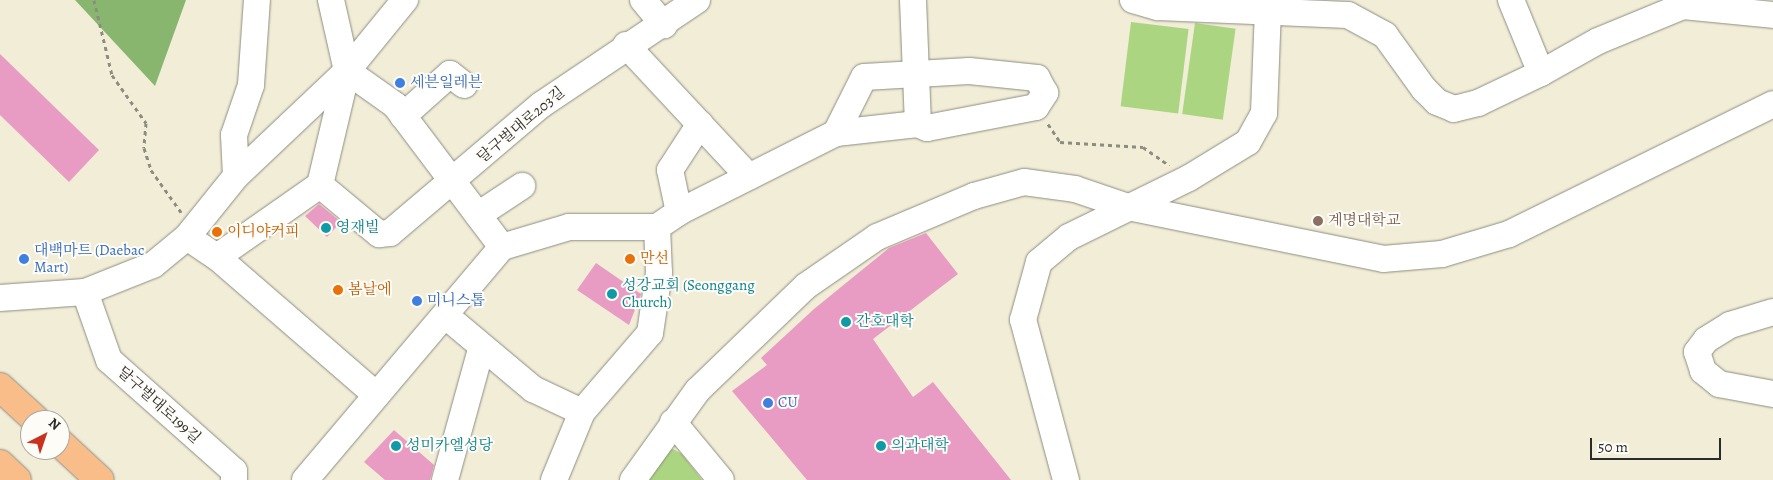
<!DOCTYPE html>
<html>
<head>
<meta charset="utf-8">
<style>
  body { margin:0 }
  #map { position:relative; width:1773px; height:480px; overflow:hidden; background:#f1edd7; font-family:Alegreya,"Noto Serif KR",serif }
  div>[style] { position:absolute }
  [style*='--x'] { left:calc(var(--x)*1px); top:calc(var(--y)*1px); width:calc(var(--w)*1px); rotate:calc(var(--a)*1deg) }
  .green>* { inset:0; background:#abd581; transform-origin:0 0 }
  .forest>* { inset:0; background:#88b66f }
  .building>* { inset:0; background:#e99cc3 }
  .path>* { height:3px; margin-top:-1.5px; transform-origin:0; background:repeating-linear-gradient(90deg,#8e8c81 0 4px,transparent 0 8px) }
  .roads { filter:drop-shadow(0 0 1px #8e8c81) drop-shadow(0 0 1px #8e8c81) }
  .minor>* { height:26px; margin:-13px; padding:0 13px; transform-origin:13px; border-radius:13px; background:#fff }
  .major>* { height:28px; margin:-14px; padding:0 14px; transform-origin:14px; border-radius:14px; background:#f8bd89 }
  .dots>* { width:14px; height:14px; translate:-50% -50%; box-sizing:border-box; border:2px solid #fdfcf7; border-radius:50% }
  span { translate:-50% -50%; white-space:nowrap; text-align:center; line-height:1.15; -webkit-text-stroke:4px #fdfcf7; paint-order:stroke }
  .shop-label { font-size:15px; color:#366cbe }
  .left { translate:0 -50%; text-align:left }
  .street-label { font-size:15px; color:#2b2b2b }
  .education-label { font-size:15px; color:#785e54 }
  .culture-label { font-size:15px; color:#0d838f }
  .food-label { font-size:15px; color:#c56008 }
  .north { position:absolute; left:20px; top:410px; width:50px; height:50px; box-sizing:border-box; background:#fdfcf7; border:1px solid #a9a8a5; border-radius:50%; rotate:41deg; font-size:14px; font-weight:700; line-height:20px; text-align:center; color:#2b2b2b }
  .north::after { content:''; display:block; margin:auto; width:18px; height:22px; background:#c8321e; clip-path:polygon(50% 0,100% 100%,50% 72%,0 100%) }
  .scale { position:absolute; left:1590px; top:438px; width:131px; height:22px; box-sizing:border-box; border:2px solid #2b2b2b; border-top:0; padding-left:6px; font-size:15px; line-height:18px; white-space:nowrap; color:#2b2b2b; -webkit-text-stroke:4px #fdfcf7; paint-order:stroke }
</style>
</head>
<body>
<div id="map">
  <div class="green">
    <i style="left:1131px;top:22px;width:58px;height:85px;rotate:7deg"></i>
    <i style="left:1195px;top:23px;width:41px;height:92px;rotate:8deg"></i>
    <i style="clip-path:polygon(673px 449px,682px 454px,702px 480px,646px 480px,667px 451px)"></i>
  </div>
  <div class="forest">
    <i style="clip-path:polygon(75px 0,186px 0,155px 86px)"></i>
  </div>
  <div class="building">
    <i style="clip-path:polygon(0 54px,99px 150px,69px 182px,0 115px)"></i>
    <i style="clip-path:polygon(319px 204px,341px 222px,327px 237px,305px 216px)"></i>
    <i style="clip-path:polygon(926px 233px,958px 274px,873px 339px,913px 397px,933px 382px,1011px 480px,807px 480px,732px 391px,767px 365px,761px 358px,814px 309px,889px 248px)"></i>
    <i style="clip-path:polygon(596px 263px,641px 294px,629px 325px,577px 290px)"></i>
    <i style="clip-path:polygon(394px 430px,434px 465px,430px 480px,385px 480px,364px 462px)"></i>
  </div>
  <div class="path">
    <i style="--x:94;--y:0;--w:77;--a:76.5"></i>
    <i style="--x:112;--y:75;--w:59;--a:54.7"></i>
    <i style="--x:146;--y:123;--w:25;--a:95"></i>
    <i style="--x:144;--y:148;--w:23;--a:72"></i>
    <i style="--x:151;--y:170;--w:52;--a:54.5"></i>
    <i style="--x:1048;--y:124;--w:22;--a:56"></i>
    <i style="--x:1060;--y:142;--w:83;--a:3.4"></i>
    <i style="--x:1143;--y:147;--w:32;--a:35"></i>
  </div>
  <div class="roads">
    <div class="minor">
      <i style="--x:643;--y:0;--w:33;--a:50"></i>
      <i style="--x:913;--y:0;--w:124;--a:87.7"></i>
      <i style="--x:1133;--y:0;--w:26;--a:16"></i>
      <i style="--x:1158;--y:7;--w:190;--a:2.4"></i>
      <i style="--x:1348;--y:15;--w:42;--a:28.4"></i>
      <i style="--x:1385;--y:35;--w:67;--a:54.2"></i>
      <i style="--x:1424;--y:89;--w:18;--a:45"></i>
      <i style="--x:1437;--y:102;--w:18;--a:22"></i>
      <i style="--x:1454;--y:109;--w:25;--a:-14"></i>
      <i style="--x:1478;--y:103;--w:70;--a:-25.5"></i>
      <i style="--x:1511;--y:0;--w:79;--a:67.7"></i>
      <i style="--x:1541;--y:73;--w:65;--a:-29.3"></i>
      <i style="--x:1598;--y:41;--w:92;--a:-22.4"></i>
      <i style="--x:1683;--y:6;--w:90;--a:5.7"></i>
      <i style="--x:626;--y:45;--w:180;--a:47"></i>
      <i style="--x:347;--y:71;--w:59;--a:35.3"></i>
      <i style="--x:395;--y:105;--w:178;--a:53"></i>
      <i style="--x:403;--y:116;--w:63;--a:-41.8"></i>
      <i style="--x:450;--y:74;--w:18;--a:38"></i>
      <i style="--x:236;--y:176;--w:41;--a:-92.8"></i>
      <i style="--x:234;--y:135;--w:53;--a:-71.2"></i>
      <i style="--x:251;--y:85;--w:85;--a:-86"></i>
      <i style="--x:320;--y:185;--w:77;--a:39.7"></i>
      <i style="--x:379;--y:234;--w:11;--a:-5"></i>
      <i style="--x:390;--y:233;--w:198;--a:-40.3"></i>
      <i style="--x:541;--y:105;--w:188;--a:-33.9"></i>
      <i style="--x:679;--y:212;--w:43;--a:-102.1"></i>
      <i style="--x:670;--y:170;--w:55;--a:-56.9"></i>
      <i style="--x:478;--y:215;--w:53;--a:-33.4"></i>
      <i style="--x:187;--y:237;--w:36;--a:34"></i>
      <i style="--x:217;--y:257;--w:126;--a:-35"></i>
      <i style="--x:320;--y:185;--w:117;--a:-76.7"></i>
      <i style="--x:347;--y:71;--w:73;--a:-102.7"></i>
      <i style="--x:217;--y:257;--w:209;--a:40.9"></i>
      <i style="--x:85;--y:292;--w:72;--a:70.6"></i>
      <i style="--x:109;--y:360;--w:167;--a:41.6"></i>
      <i style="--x:234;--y:471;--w:9;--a:90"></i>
      <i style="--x:0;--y:298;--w:85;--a:-4"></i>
      <i style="--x:85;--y:292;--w:73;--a:-21.7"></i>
      <i style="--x:153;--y:265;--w:44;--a:-39.5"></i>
      <i style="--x:187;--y:237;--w:78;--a:-51.2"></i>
      <i style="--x:236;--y:176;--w:153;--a:-43.4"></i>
      <i style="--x:347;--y:71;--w:92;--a:-50.8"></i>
      <i style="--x:1773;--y:312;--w:45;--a:163.2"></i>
      <i style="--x:1730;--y:325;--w:28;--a:148"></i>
      <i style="--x:1706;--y:340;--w:15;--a:127"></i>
      <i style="--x:1697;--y:352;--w:20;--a:72"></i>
      <i style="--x:1703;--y:371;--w:21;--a:39"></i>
      <i style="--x:1719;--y:384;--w:55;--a:10.5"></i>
      <i style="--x:446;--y:316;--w:114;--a:40"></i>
      <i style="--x:533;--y:389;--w:54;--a:25.1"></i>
      <i style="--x:673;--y:422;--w:75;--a:50.4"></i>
      <i style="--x:305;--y:480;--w:305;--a:-49.8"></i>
      <i style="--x:502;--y:247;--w:70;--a:-16.6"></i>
      <i style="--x:569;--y:227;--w:88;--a:0"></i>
      <i style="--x:657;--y:227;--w:27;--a:-34"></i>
      <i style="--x:679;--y:212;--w:176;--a:-26.7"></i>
      <i style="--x:836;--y:133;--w:82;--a:-6.3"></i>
      <i style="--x:918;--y:124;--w:10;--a:24"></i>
      <i style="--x:927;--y:128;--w:111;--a:-10.9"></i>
      <i style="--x:1036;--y:107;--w:17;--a:-57"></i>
      <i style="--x:1045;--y:93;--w:17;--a:-118"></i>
      <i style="--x:1037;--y:78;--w:68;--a:-174.1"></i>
      <i style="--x:969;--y:71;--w:105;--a:176.7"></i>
      <i style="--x:864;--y:77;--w:63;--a:116.6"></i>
      <i style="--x:445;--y:480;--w:136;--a:-74.6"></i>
      <i style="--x:554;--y:480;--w:74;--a:-67.6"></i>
      <i style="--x:582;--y:412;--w:104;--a:-49.3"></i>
      <i style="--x:650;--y:333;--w:61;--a:-81.5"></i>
      <i style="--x:659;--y:273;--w:46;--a:-92.5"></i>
      <i style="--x:633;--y:480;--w:111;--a:-54.2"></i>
      <i style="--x:698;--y:390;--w:150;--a:-43.9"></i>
      <i style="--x:806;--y:286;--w:86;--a:-34.6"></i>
      <i style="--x:877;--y:237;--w:105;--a:-22.9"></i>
      <i style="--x:974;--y:196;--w:52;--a:-15.6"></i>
      <i style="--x:1024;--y:182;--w:51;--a:7.8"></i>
      <i style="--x:1075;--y:189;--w:56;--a:18.8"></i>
      <i style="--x:1128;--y:207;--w:260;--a:11.5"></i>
      <i style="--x:1383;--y:259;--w:59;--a:-4.8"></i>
      <i style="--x:1442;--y:254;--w:70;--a:-16.6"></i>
      <i style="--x:1509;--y:234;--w:294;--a:-26.2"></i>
      <i style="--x:1066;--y:480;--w:166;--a:-105"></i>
      <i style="--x:1023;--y:320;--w:60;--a:-74.6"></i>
      <i style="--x:1039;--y:262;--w:39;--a:-40"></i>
      <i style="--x:1069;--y:237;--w:134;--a:-26.2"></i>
      <i style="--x:1189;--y:178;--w:69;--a:-31.4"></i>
      <i style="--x:1248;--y:142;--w:33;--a:-61"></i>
      <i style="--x:1264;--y:113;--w:104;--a:-87.8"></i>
    </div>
    <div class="major">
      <i style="--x:0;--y:387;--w:49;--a:42.5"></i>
      <i style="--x:60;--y:443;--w:54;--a:42.8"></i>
      <i style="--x:0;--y:464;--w:23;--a:43"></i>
    </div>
  </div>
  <div class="dots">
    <i style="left:400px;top:83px;background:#3f7fe0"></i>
    <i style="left:1318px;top:221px;background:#8d6e63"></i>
    <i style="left:326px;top:228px;background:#0f9aa8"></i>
    <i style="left:217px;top:232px;background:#e8710a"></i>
    <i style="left:24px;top:259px;background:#3f7fe0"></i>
    <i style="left:630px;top:259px;background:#e8710a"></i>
    <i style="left:338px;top:290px;background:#e8710a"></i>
    <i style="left:612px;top:294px;background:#0f9aa8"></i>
    <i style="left:417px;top:301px;background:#3f7fe0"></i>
    <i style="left:846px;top:322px;background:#0f9aa8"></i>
    <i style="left:768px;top:403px;background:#3f7fe0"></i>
    <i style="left:396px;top:446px;background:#0f9aa8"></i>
    <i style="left:881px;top:446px;background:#0f9aa8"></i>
  </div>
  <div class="shop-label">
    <span class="left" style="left:410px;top:83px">세븐일레븐</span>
    <span class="left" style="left:34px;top:259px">대백마트 (Daebac<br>Mart)</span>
    <span class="left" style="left:427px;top:301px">미니스톱</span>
    <span class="left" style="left:778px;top:403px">CU</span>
  </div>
  <div class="street-label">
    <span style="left:521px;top:125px;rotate:-40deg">달구벌대로203길</span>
    <span style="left:159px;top:405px;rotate:42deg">달구벌대로199길</span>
  </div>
  <div class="education-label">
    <span class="left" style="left:1328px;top:221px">계명대학교</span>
  </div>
  <div class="culture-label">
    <span class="left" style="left:336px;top:228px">영재빌</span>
    <span class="left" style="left:622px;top:294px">성강교회 (Seonggang<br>Church)</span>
    <span class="left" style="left:856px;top:322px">간호대학</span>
    <span class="left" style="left:406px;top:446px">성미카엘성당</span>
    <span class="left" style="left:891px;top:446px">의과대학</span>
  </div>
  <div class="food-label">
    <span class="left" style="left:227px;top:232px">이디야커피</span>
    <span class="left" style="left:640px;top:259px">만선</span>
    <span class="left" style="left:348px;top:290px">봄날에</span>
  </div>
  <div class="north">N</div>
  <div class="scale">50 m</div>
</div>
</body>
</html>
